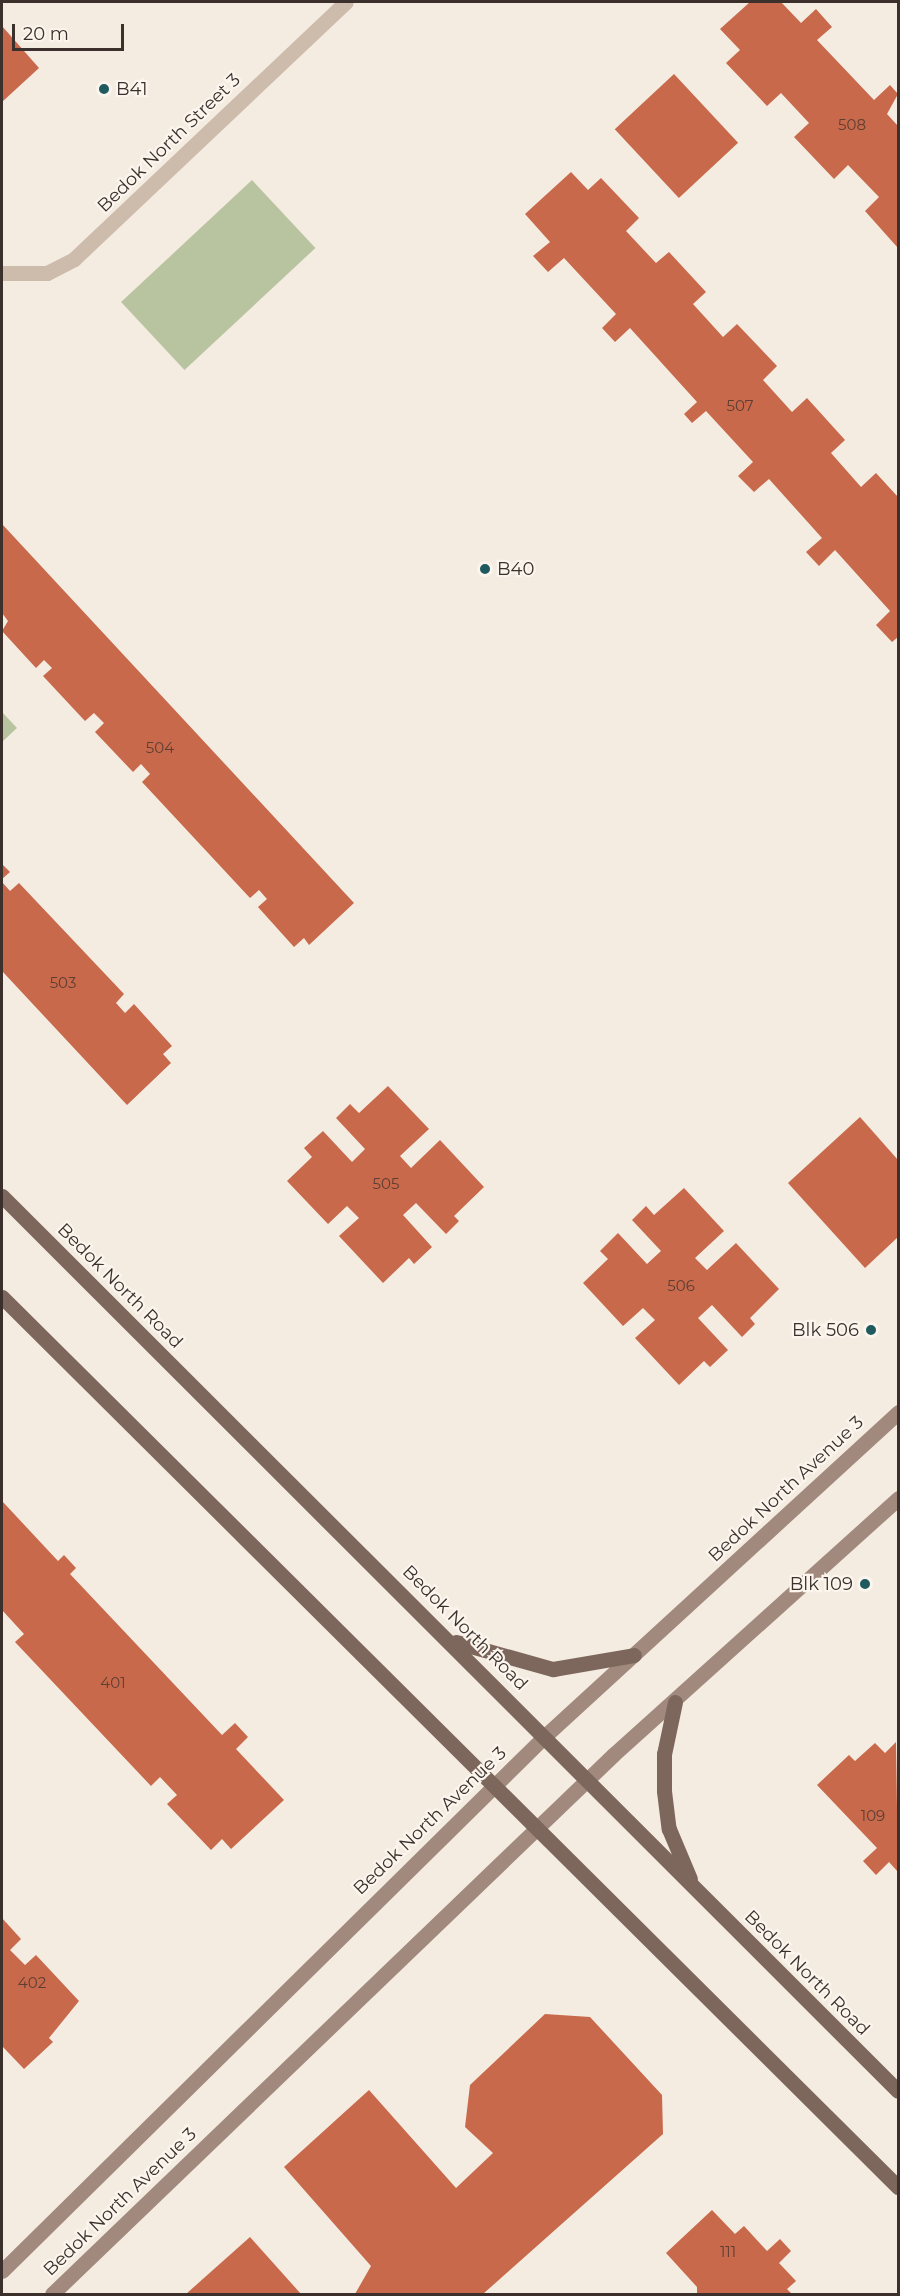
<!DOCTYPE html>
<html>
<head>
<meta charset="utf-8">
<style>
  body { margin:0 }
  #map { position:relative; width:900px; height:2296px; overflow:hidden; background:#f4ebe1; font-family:Montserrat,sans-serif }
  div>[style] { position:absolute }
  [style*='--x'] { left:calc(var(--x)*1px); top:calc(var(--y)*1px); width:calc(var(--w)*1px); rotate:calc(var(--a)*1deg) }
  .green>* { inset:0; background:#b8c4a0; transform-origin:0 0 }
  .building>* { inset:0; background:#c8694b; transform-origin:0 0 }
  .minor>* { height:15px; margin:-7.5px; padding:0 7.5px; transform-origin:7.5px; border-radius:7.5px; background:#cdbbac }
  .secondary>* { height:15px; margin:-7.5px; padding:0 7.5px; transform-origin:7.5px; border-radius:7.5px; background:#a18a7d }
  .primary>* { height:15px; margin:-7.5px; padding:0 7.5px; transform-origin:7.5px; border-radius:7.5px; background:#7d675c }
  .dots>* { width:16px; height:16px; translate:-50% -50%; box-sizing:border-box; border:3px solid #fbf5ee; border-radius:50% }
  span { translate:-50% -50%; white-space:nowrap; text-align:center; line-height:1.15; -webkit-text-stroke:4.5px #fbf5ee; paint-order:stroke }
  .number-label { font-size:15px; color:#5e3e33 }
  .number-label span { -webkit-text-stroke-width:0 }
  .poi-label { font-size:18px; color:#3b302b }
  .left { translate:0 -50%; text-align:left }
  .right { translate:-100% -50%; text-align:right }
  .street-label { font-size:18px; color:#3b302b }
  .frame { position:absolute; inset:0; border:3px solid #3b302b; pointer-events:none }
  .scale { position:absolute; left:12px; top:24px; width:112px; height:27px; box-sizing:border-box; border:3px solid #3b302b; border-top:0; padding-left:8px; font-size:18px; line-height:21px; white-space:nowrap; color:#3b302b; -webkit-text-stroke:4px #fbf5ee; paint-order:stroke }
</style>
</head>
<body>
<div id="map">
  <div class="green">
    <i style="left:252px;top:180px;width:93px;height:179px;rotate:47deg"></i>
    <i style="clip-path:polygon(2px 712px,17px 728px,2px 742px)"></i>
  </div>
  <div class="building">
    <i style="clip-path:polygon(750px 2px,781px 2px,801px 23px,816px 9px,832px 27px,817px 40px,874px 100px,890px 85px,898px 94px,887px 114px,898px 126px,898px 248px,865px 211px,879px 197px,848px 165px,834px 179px,794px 137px,809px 123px,781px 93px,767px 106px,726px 63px,740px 50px,720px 29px)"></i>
    <i style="clip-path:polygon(2px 26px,39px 68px,2px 102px)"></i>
    <i style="left:674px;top:74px;width:94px;height:81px;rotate:47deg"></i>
    <i style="clip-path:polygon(571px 172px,588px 190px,601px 178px,639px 218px,626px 231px,656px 263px,669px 252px,706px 292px,693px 304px,723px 337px,737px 324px,777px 366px,763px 380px,792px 412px,807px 398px,845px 440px,831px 453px,861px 487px,876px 473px,898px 497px,898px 637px,892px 642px,876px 625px,890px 611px,835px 550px,819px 566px,806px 552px,822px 538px,769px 479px,754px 492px,738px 476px,753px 462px,706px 411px,692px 423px,684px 414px,697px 402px,630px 328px,615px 342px,602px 328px,616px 314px,564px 258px,548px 272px,533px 256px,550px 242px,525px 214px)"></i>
    <i style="clip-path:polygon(2px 524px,354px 903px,309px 945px,304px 938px,294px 947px,258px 907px,267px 899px,259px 890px,250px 898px,142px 782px,150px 774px,141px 764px,133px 772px,95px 732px,104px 723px,94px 713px,85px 721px,43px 676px,52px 668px,44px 660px,36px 668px,2px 631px,8px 621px,2px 613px)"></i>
    <i style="clip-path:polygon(2px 864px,10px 872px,2px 879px)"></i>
    <i style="clip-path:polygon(2px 882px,10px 891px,19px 883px,124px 994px,116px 1003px,125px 1013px,134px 1004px,172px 1046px,163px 1054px,171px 1063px,127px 1105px,2px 971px)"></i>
    <i style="clip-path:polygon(388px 1086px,429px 1129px,400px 1156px,411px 1168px,440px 1140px,484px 1187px,454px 1216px,459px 1221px,446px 1234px,416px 1203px,403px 1215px,432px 1247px,414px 1264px,409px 1258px,383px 1283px,339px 1236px,359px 1218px,347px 1206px,328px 1224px,287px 1181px,312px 1157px,304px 1148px,323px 1131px,352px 1162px,365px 1149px,336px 1118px,350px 1104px,359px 1113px)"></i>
    <i style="clip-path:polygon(860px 1117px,898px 1160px,898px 1237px,865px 1268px,788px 1183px)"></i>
    <i style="clip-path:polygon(684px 1188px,724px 1231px,695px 1258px,707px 1270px,736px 1243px,779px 1289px,750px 1318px,755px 1324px,742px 1337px,712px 1305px,698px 1318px,728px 1350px,710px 1367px,704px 1361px,679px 1385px,635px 1338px,655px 1320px,643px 1308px,623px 1326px,583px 1283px,608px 1259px,600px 1251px,618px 1233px,647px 1264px,661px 1251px,632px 1220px,646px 1206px,654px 1215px)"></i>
    <i style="clip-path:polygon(2px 1501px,58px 1561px,64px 1555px,76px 1568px,70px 1574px,222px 1735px,235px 1723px,248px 1737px,236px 1749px,284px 1800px,231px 1849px,222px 1839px,211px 1850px,167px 1804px,177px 1795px,160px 1777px,151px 1786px,15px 1642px,24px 1634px,2px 1610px)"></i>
    <i style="clip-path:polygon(896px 1742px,898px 1872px,889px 1862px,876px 1875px,863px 1861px,877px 1848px,817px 1785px,849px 1755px,855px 1761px,875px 1743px,885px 1753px)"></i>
    <i style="clip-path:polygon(2px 1918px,21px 1939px,10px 1950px,25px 1965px,36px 1955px,79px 2001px,49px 2038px,53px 2042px,24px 2069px,2px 2046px)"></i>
    <i style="clip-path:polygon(545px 2014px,590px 2017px,662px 2095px,663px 2134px,483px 2294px,355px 2294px,371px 2266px,284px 2167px,369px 2090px,456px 2188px,493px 2153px,465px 2127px,470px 2085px)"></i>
    <i style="clip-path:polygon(712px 2210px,735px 2234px,744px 2226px,767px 2251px,780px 2239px,791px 2251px,779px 2263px,796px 2281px,787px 2289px,792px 2294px,697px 2294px,697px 2287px,666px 2253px)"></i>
    <i style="clip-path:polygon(250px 2237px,301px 2294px,186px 2294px)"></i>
  </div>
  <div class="minor">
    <i style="--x:2;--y:273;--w:45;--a:0"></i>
    <i style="--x:47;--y:273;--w:30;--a:-27"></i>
    <i style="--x:74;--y:259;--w:374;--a:-43.4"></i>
  </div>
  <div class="secondary">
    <i style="--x:2;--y:2271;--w:764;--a:-44.58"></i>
    <i style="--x:546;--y:1735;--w:478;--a:-42.5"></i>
    <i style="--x:52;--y:2294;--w:778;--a:-43.85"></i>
    <i style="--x:613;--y:1755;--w:384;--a:-42"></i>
  </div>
  <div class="primary">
    <i style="--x:2;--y:1196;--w:1266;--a:44.97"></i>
    <i style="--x:2;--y:1297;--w:1263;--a:44.81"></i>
    <i style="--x:456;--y:1642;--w:101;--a:15.6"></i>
    <i style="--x:553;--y:1669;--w:82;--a:-9.8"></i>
    <i style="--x:675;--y:1702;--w:53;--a:101.9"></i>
    <i style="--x:664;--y:1754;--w:37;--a:90"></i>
    <i style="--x:664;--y:1791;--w:38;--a:83"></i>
    <i style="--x:669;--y:1829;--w:54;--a:67.2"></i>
  </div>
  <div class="dots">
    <i style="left:104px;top:89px;background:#1f5a5e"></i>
    <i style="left:485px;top:569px;background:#1f5a5e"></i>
    <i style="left:871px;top:1330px;background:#1f5a5e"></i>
    <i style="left:865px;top:1584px;background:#1f5a5e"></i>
  </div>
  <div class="number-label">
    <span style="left:852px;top:125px">508</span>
    <span style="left:740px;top:406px">507</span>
    <span style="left:160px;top:748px">504</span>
    <span style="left:63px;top:983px">503</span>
    <span style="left:386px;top:1184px">505</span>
    <span style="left:681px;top:1286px">506</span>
    <span style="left:113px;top:1683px">401</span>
    <span style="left:873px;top:1816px">109</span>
    <span style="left:32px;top:1983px">402</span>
    <span style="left:728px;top:2252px">111</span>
  </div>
  <div class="poi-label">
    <span class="left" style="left:116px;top:89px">B41</span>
    <span class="left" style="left:497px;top:569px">B40</span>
    <span class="right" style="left:859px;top:1330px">Blk 506</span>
    <span class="right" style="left:853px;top:1584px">Blk 109</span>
  </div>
  <div class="street-label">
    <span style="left:169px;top:143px;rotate:-44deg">Bedok North Street 3</span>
    <span style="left:120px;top:1286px;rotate:45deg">Bedok North Road</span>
    <span style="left:786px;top:1489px;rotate:-43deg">Bedok North Avenue 3</span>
    <span style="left:465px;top:1628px;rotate:45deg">Bedok North Road</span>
    <span style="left:430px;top:1821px;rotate:-44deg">Bedok North Avenue 3</span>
    <span style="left:807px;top:1973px;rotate:45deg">Bedok North Road</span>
    <span style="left:120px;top:2202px;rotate:-44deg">Bedok North Avenue 3</span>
  </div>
  <div class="frame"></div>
  <div class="scale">20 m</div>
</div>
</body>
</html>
